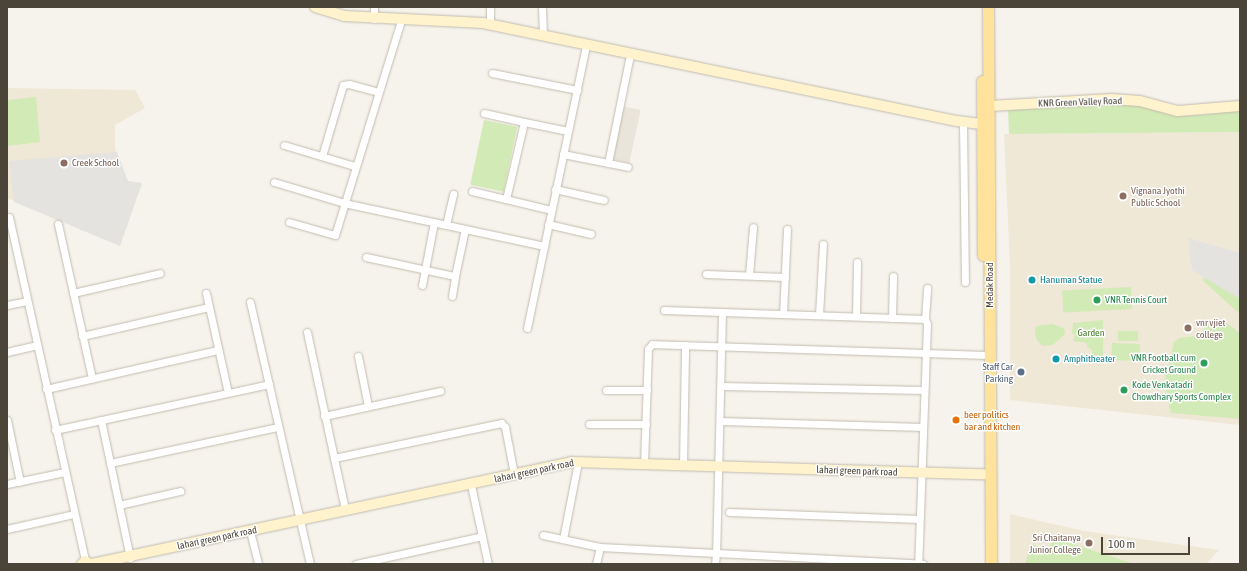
<!DOCTYPE html>
<html>
<head>
<meta charset="utf-8">
<style>
  body { margin:0 }
  #map { position:relative; width:1247px; height:571px; overflow:hidden; background:#f6f3ec; font-family:"Asap Condensed",sans-serif }
  div>[style] { position:absolute }
  [style*='--x'] { left:calc(var(--x)*1px); top:calc(var(--y)*1px); width:calc(var(--w)*1px); rotate:calc(var(--a)*1deg) }
  .residential>* { inset:0; background:#eae5da; transform-origin:0 0 }
  .education>* { inset:0; background:#efe8d6 }
  .green>* { inset:0; background:#d2eab5; transform-origin:0 0 }
  .parking>* { inset:0; background:#e5e3e0 }
  .roads { filter:drop-shadow(0 0 1px #c2bbae) drop-shadow(0 0 1px #c2bbae) }
  .street>* { height:7px; margin:-3.5px; padding:0 3.5px; transform-origin:3.5px; border-radius:3.5px; background:#fff }
  .secondary>* { height:10px; margin:-5px; padding:0 5px; transform-origin:5px; border-radius:5px; background:#fff3cd }
  .primary>* { height:11px; margin:-5.5px; padding:0 5.5px; transform-origin:5.5px; border-radius:5.5px; background:#ffe39c }
  .dots>* { width:11px; height:11px; translate:-50% -50%; box-sizing:border-box; border:2px solid #fff; border-radius:50% }
  span { translate:-50% -50%; white-space:nowrap; text-align:center; line-height:1.15; -webkit-text-stroke:3px #fff; paint-order:stroke }
  .street-label { font-size:10px; color:#4b4439 }
  .education-label { font-size:10px; color:#785e54 }
  .left { translate:0 -50%; text-align:left }
  .right { translate:-100% -50%; text-align:right }
  .culture-label { font-size:10px; color:#0d838f }
  .leisure-label { font-size:10px; color:#27864d }
  .park-label { font-size:10px; color:#4a7f2a }
  .service-label { font-size:10px; color:#4e5e75 }
  .food-label { font-size:10px; color:#c56008 }
  .frame { position:absolute; inset:0; border:8px solid #4b4439; pointer-events:none }
  .scale { position:absolute; left:1101px; top:537px; width:89px; height:18px; box-sizing:border-box; border:2px solid #4b4439; border-top:0; padding-left:5px; font-size:12px; line-height:14px; white-space:nowrap; color:#4b4439; -webkit-text-stroke:3px #fff; paint-order:stroke }
</style>
</head>
<body>
<div id="map">
  <div class="residential">
    <i style="left:622px;top:106px;width:19px;height:54px;rotate:12deg"></i>
  </div>
  <div class="education">
    <i style="clip-path:polygon(7px 88px,135px 90px,145px 108px,115px 125px,115px 148px,124px 173px,128px 181px,142px 183px,120px 246px,7px 198px)"></i>
    <i style="clip-path:polygon(1240px 132px,1240px 425px,1010px 400px,1010px 266px,1004px 134px)"></i>
    <i style="clip-path:polygon(1010px 514px,1084px 531px,1219px 550px,1206px 564px,1010px 564px)"></i>
  </div>
  <div class="green">
    <i style="clip-path:polygon(36px 97px,40px 142px,7px 146px,7px 100px)"></i>
    <i style="clip-path:polygon(1102px 102px,1136px 105px,1177px 116px,1204px 115px,1240px 110px,1240px 132px,1009px 134px,1008px 110px)"></i>
    <i style="left:484px;top:120px;width:34px;height:66px;rotate:12deg"></i>
    <i style="clip-path:polygon(1210px 273px,1240px 298px,1240px 314px,1202px 280px)"></i>
    <i style="left:1131px;top:287px;width:22px;height:69px;rotate:87deg"></i>
    <i style="clip-path:polygon(1215px 318px,1224px 321px,1240px 333px,1240px 419px,1171px 413px,1164px 384px,1174px 342px,1179px 338px,1197px 336px)"></i>
    <i style="clip-path:polygon(1103px 320px,1103px 364px,1093px 360px,1092px 350px,1087px 347px,1087px 343px,1073px 341px,1075px 334px,1072px 334px,1073px 323px)"></i>
    <i style="clip-path:polygon(1052px 324px,1064px 328px,1065px 334px,1053px 345px,1042px 346px,1036px 339px,1035px 329px,1036px 326px)"></i>
    <i style="left:1118px;top:331px;width:20px;height:10px"></i>
    <i style="left:1112px;top:343px;width:28px;height:17px;rotate:2deg"></i>
    <i style="clip-path:polygon(1052px 537px,1131px 563px,1025px 564px,1031px 544px,1049px 550px)"></i>
  </div>
  <div class="parking">
    <i style="clip-path:polygon(117px 152px,128px 181px,142px 183px,120px 246px,14px 202px,9px 161px)"></i>
    <i style="clip-path:polygon(1188px 238px,1240px 253px,1240px 299px,1192px 270px)"></i>
  </div>
  <div class="roads">
    <div class="street">
      <i style="--x:542;--y:7;--w:29;--a:88"></i>
      <i style="--x:374;--y:19;--w:12;--a:-90"></i>
      <i style="--x:490;--y:25;--w:18;--a:-90"></i>
      <i style="--x:492;--y:73;--w:87;--a:11.3"></i>
      <i style="--x:484;--y:113;--w:41;--a:12.7"></i>
      <i style="--x:963;--y:122;--w:160;--a:89.3"></i>
      <i style="--x:284;--y:145;--w:73;--a:16.7"></i>
      <i style="--x:563;--y:154;--w:66;--a:11.3"></i>
      <i style="--x:322;--y:156;--w:74;--a:-73.5"></i>
      <i style="--x:343;--y:85;--w:6;--a:-9"></i>
      <i style="--x:349;--y:84;--w:30;--a:15"></i>
      <i style="--x:608;--y:163;--w:110;--a:-78.5"></i>
      <i style="--x:274;--y:182;--w:73;--a:16.7"></i>
      <i style="--x:344;--y:203;--w:205;--a:12.1"></i>
      <i style="--x:555;--y:189;--w:50;--a:12.7"></i>
      <i style="--x:472;--y:191;--w:81;--a:13.5"></i>
      <i style="--x:506;--y:199;--w:79;--a:-76.8"></i>
      <i style="--x:524;--y:122;--w:45;--a:11.6"></i>
      <i style="--x:9;--y:217;--w:352;--a:77.5"></i>
      <i style="--x:289;--y:222;--w:48;--a:15.8"></i>
      <i style="--x:335;--y:235;--w:225;--a:-72.9"></i>
      <i style="--x:58;--y:224;--w:158;--a:77.6"></i>
      <i style="--x:548;--y:224;--w:44;--a:13.1"></i>
      <i style="--x:446;--y:225;--w:32;--a:-77"></i>
      <i style="--x:366;--y:257;--w:91;--a:12.1"></i>
      <i style="--x:455;--y:276;--w:48;--a:-78"></i>
      <i style="--x:706;--y:274;--w:79;--a:2.2"></i>
      <i style="--x:749;--y:275;--w:48;--a:-85.2"></i>
      <i style="--x:422;--y:285;--w:64;--a:-79.2"></i>
      <i style="--x:73;--y:293;--w:89;--a:-12.9"></i>
      <i style="--x:206;--y:293;--w:102;--a:77.6"></i>
      <i style="--x:452;--y:296;--w:20;--a:-81"></i>
      <i style="--x:250;--y:302;--w:269;--a:77.1"></i>
      <i style="--x:7;--y:305;--w:20;--a:-11"></i>
      <i style="--x:664;--y:310;--w:261;--a:2"></i>
      <i style="--x:925;--y:319;--w:5;--a:68"></i>
      <i style="--x:927;--y:324;--w:240;--a:92.1"></i>
      <i style="--x:722;--y:312;--w:241;--a:91.4"></i>
      <i style="--x:716;--y:553;--w:207;--a:3"></i>
      <i style="--x:783;--y:314;--w:85;--a:-87.3"></i>
      <i style="--x:819;--y:315;--w:71;--a:-86.8"></i>
      <i style="--x:856;--y:316;--w:54;--a:-88.9"></i>
      <i style="--x:892;--y:318;--w:42;--a:-88.6"></i>
      <i style="--x:925;--y:319;--w:31;--a:-86"></i>
      <i style="--x:527;--y:328;--w:289;--a:-78.2"></i>
      <i style="--x:307;--y:332;--w:182;--a:77.9"></i>
      <i style="--x:82;--y:336;--w:130;--a:-12.9"></i>
      <i style="--x:7;--y:352;--w:31;--a:-13"></i>
      <i style="--x:358;--y:356;--w:51;--a:78.7"></i>
      <i style="--x:721;--y:386;--w:203;--a:1.1"></i>
      <i style="--x:46;--y:389;--w:176;--a:-12.8"></i>
      <i style="--x:606;--y:390;--w:41;--a:0"></i>
      <i style="--x:324;--y:416;--w:119;--a:-12.2"></i>
      <i style="--x:7;--y:420;--w:63;--a:78.2"></i>
      <i style="--x:101;--y:420;--w:141;--a:78.1"></i>
      <i style="--x:720;--y:421;--w:203;--a:1.7"></i>
      <i style="--x:589;--y:424;--w:57;--a:0"></i>
      <i style="--x:55;--y:430;--w:219;--a:-12.1"></i>
      <i style="--x:334;--y:458;--w:171;--a:-11.8"></i>
      <i style="--x:501;--y:423;--w:6;--a:45"></i>
      <i style="--x:505;--y:427;--w:48;--a:79.2"></i>
      <i style="--x:110;--y:463;--w:172;--a:-12.1"></i>
      <i style="--x:644;--y:464;--w:115;--a:-88"></i>
      <i style="--x:648;--y:349;--w:6;--a:-51"></i>
      <i style="--x:652;--y:344;--w:331;--a:1.9"></i>
      <i style="--x:683;--y:465;--w:120;--a:-89"></i>
      <i style="--x:7;--y:484;--w:59;--a:-11.7"></i>
      <i style="--x:471;--y:485;--w:81;--a:77.9"></i>
      <i style="--x:119;--y:505;--w:63;--a:-12.9"></i>
      <i style="--x:729;--y:512;--w:190;--a:2.1"></i>
      <i style="--x:7;--y:529;--w:69;--a:-12.6"></i>
      <i style="--x:250;--y:531;--w:34;--a:76"></i>
      <i style="--x:543;--y:535;--w:58;--a:11.9"></i>
      <i style="--x:600;--y:547;--w:116;--a:3"></i>
      <i style="--x:716;--y:553;--w:11;--a:95"></i>
      <i style="--x:563;--y:539;--w:78;--a:-79"></i>
      <i style="--x:356;--y:564;--w:129;--a:-12.5"></i>
      <i style="--x:596;--y:564;--w:17;--a:-77"></i>
    </div>
    <div class="secondary">
      <i style="--x:315;--y:7;--w:30;--a:17"></i>
      <i style="--x:344;--y:16;--w:139;--a:2.9"></i>
      <i style="--x:483;--y:23;--w:484;--a:11.7"></i>
      <i style="--x:957;--y:121;--w:24;--a:7"></i>
      <i style="--x:990;--y:106;--w:122;--a:-3.3"></i>
      <i style="--x:1112;--y:99;--w:28;--a:4"></i>
      <i style="--x:1140;--y:101;--w:39;--a:15"></i>
      <i style="--x:1178;--y:111;--w:62;--a:-4.6"></i>
      <i style="--x:82;--y:564;--w:4;--a:-45"></i>
      <i style="--x:85;--y:561;--w:6;--a:31"></i>
      <i style="--x:92;--y:564;--w:490;--a:-12"></i>
      <i style="--x:571;--y:462;--w:413;--a:1.7"></i>
    </div>
    <div class="primary">
      <i style="--x:988;--y:7;--w:557;--a:89.69"></i>
      <i style="--x:982;--y:81;--w:174;--a:89.7"></i>
    </div>
  </div>
  <div class="dots">
    <i style="left:64px;top:163px;background:#8d6e63"></i>
    <i style="left:1123px;top:196px;background:#8d6e63"></i>
    <i style="left:1032px;top:280px;background:#0f9aa8"></i>
    <i style="left:1097px;top:300px;background:#2e9e5b"></i>
    <i style="left:1188px;top:328px;background:#8d6e63"></i>
    <i style="left:1056px;top:359px;background:#0f9aa8"></i>
    <i style="left:1204px;top:363px;background:#2e9e5b"></i>
    <i style="left:1021px;top:372px;background:#5c6f8a"></i>
    <i style="left:1124px;top:390px;background:#2e9e5b"></i>
    <i style="left:956px;top:420px;background:#e8710a"></i>
    <i style="left:1089px;top:543px;background:#8d6e63"></i>
  </div>
  <div class="street-label">
    <span style="left:1080px;top:102px;rotate:-2deg">KNR Green Valley Road</span>
    <span style="left:990px;top:285px;rotate:-90deg">Medak Road</span>
    <span style="left:534px;top:471px;rotate:-12deg">lahari green park road</span>
    <span style="left:857px;top:471px;rotate:2deg">lahari green park road</span>
    <span style="left:217px;top:538px;rotate:-12deg">lahari green park road</span>
  </div>
  <div class="education-label">
    <span class="left" style="left:72px;top:163px">Creek School</span>
    <span class="left" style="left:1131px;top:196px">Vignana Jyothi<br>Public School</span>
    <span class="left" style="left:1196px;top:328px">vnr vjiet<br>college</span>
    <span class="right" style="left:1081px;top:543px">Sri Chaitanya<br>Junior College</span>
  </div>
  <div class="culture-label">
    <span class="left" style="left:1040px;top:280px">Hanuman Statue</span>
    <span class="left" style="left:1064px;top:359px">Amphitheater</span>
  </div>
  <div class="leisure-label">
    <span class="left" style="left:1105px;top:300px">VNR Tennis Court</span>
    <span class="right" style="left:1196px;top:363px">VNR Football cum<br>Cricket Ground</span>
    <span class="left" style="left:1132px;top:390px">Kode Venkatadri<br>Chowdhary Sports Complex</span>
  </div>
  <div class="park-label">
    <span style="left:1091px;top:333px">Garden</span>
  </div>
  <div class="service-label">
    <span class="right" style="left:1013px;top:372px">Staff Car<br>Parking</span>
  </div>
  <div class="food-label">
    <span class="left" style="left:964px;top:420px">beer politics<br>bar and kitchen</span>
  </div>
  <div class="frame"></div>
  <div class="scale">100 m</div>
</div>
</body>
</html>
